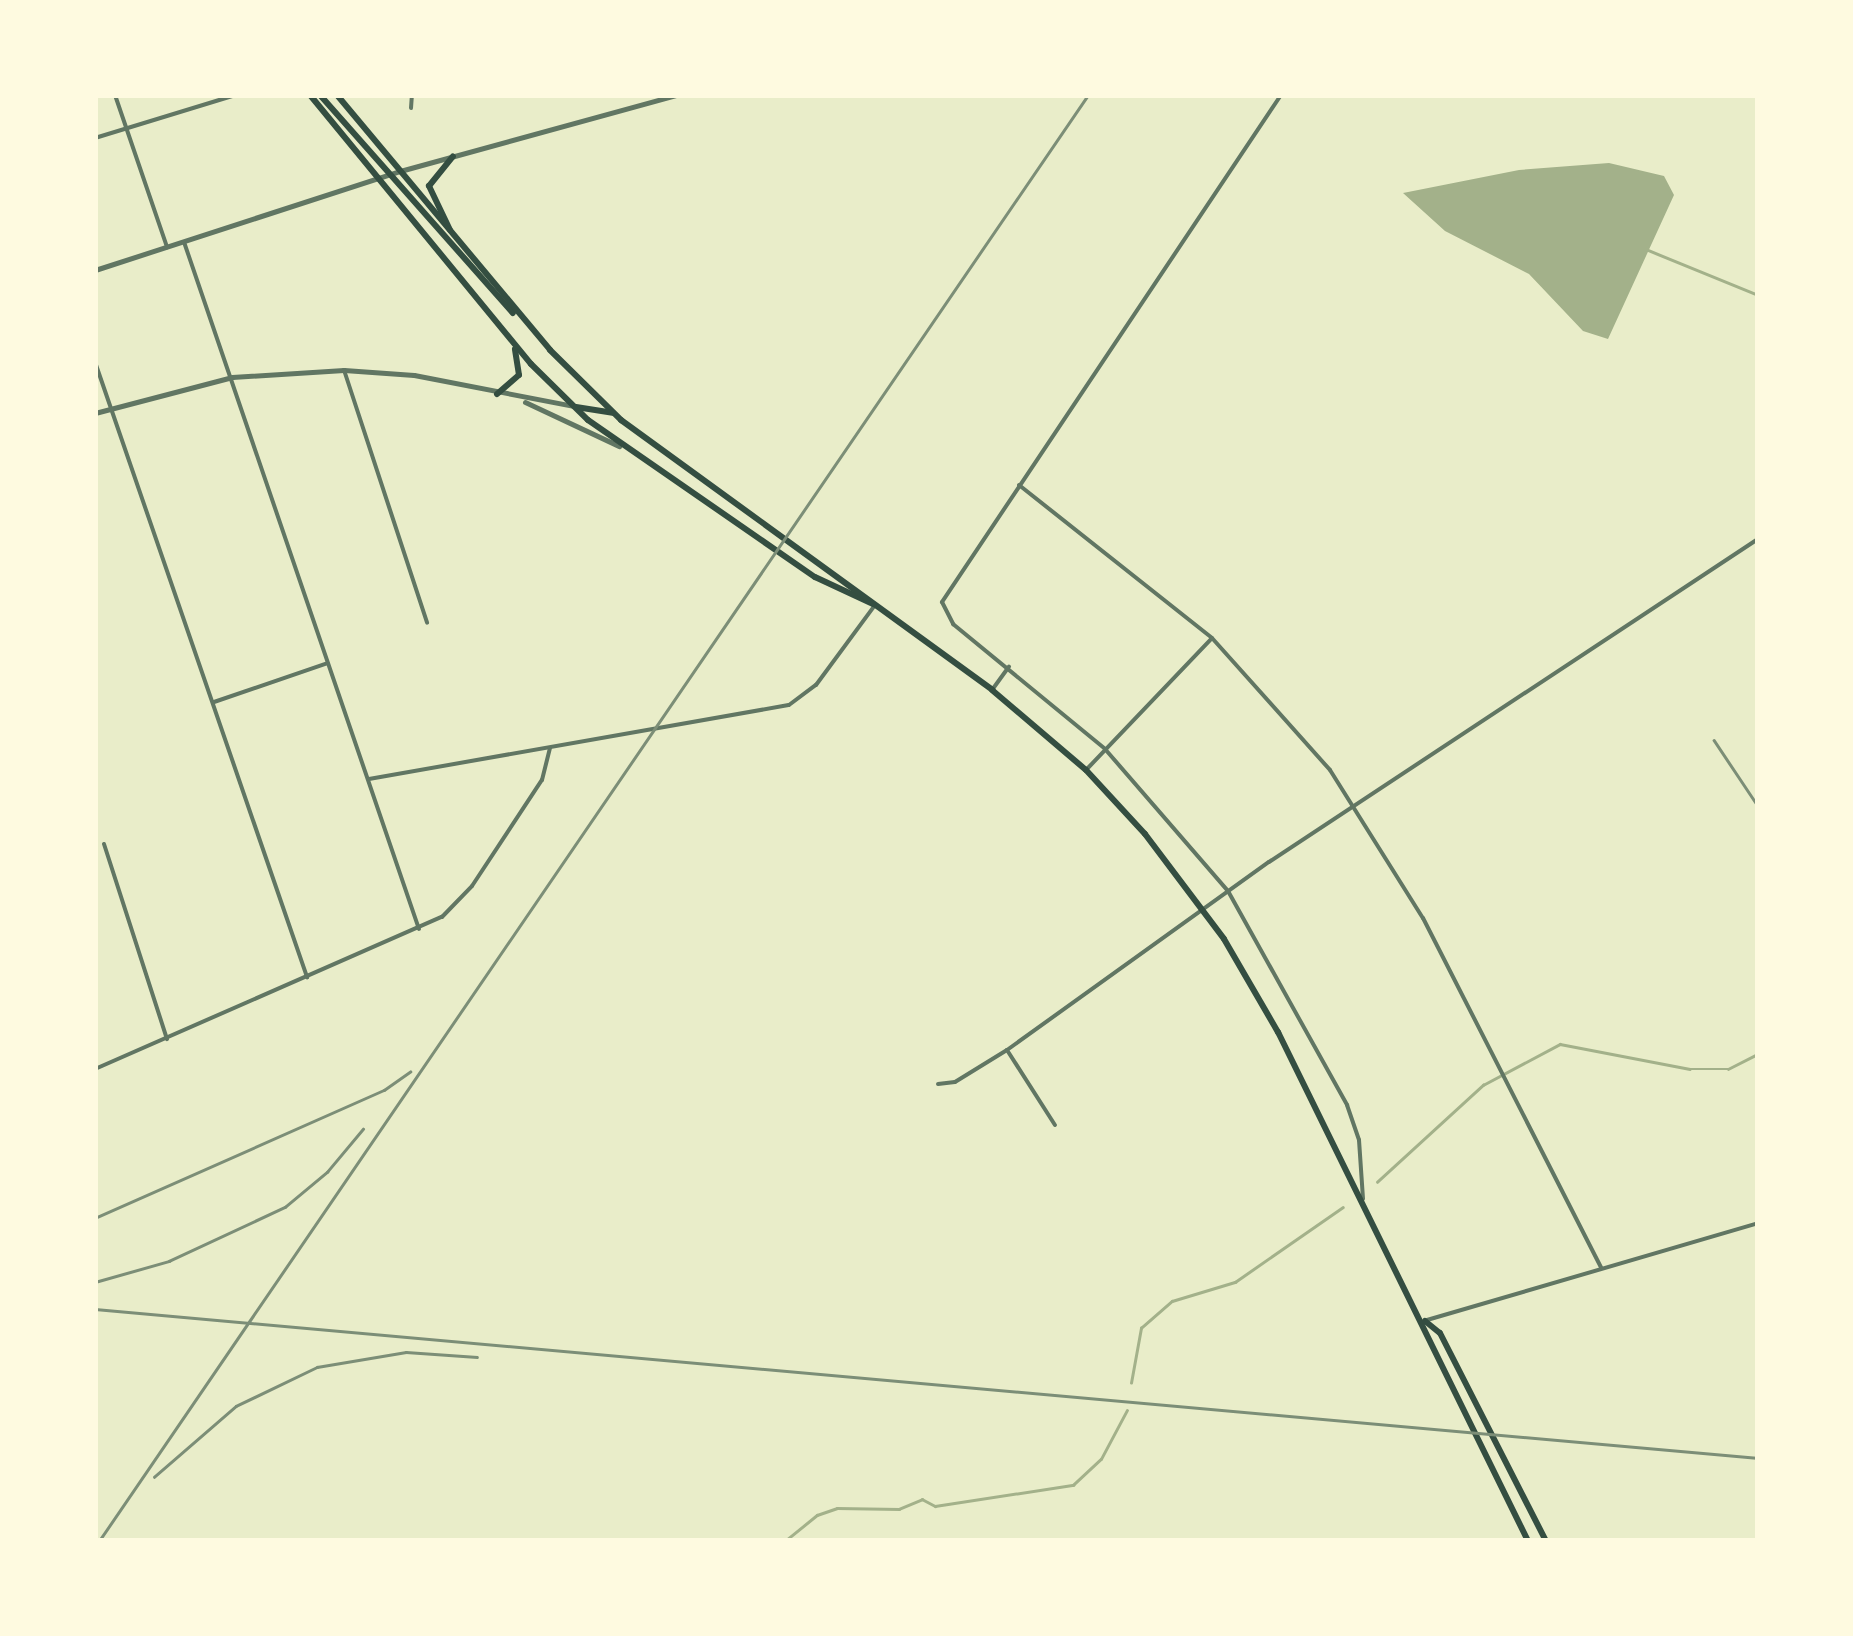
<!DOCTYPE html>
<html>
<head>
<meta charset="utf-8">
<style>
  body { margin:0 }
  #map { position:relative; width:1853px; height:1636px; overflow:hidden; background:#e9edc9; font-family:Quicksand,sans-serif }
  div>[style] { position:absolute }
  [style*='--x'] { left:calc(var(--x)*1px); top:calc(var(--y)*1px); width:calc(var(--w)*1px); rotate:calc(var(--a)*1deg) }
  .water>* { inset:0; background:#a3b18a }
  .stream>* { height:2.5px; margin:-1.25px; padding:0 1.25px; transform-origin:1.25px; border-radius:1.25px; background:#a3b18a }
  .minor>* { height:4px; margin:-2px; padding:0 2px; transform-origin:2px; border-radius:2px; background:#617663 }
  .tertiary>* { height:5px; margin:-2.5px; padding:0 2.5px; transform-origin:2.5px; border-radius:2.5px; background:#617663 }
  .trunk>* { height:6px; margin:-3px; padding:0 3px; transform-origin:3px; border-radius:3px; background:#344e41 }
  .rail>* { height:2.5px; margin:-1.25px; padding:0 1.25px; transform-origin:1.25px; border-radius:1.25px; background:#7c8e77 }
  span { translate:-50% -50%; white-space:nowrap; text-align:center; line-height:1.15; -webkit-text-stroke:10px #fefae0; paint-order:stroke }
  .frame { position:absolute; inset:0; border:98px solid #fefae0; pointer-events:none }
</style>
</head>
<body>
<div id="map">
  <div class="water">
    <i style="clip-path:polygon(1609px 163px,1664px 176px,1674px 195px,1608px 339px,1583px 331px,1529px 274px,1445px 231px,1403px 193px,1519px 170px)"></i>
  </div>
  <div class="stream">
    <i style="--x:1648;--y:250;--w:119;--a:22.2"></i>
    <i style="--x:1377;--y:1182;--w:144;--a:-42.5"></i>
    <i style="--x:1483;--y:1085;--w:87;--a:-28"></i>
    <i style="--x:1560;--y:1044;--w:132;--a:10.9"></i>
    <i style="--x:1690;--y:1069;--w:38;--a:0"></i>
    <i style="--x:1728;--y:1069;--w:34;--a:-27"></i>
    <i style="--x:1131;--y:1383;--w:56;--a:-79.7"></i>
    <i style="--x:1141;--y:1328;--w:41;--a:-41.1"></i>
    <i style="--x:1172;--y:1301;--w:66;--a:-16.8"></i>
    <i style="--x:1235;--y:1282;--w:131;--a:-34.8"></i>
    <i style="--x:785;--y:1541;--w:41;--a:-39.1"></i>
    <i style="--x:817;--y:1515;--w:21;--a:-19"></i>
    <i style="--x:837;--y:1508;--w:62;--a:0.9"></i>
    <i style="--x:899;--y:1509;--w:25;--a:-23"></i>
    <i style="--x:922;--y:1499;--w:15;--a:28"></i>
    <i style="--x:935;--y:1506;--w:140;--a:-8.7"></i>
    <i style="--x:1073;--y:1485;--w:38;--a:-43"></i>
    <i style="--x:1101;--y:1459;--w:55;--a:-62"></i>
  </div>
  <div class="minor">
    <i style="--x:115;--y:95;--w:161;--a:71.1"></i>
    <i style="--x:1281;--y:95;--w:610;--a:123.77"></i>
    <i style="--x:942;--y:602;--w:25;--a:63"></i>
    <i style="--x:953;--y:624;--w:197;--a:39.4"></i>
    <i style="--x:1105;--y:749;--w:188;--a:49.1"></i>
    <i style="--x:1228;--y:891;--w:245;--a:60.9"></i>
    <i style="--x:1347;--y:1105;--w:37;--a:71"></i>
    <i style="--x:1359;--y:1140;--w:59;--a:86.1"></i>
    <i style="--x:411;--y:108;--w:13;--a:-86"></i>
    <i style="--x:95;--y:138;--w:147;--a:-17"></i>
    <i style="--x:184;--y:242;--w:726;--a:71.12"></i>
    <i style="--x:95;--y:362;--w:651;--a:70.98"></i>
    <i style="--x:344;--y:370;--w:266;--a:71.8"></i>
    <i style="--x:1019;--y:485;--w:246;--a:38.4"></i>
    <i style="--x:1212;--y:638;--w:177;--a:48.2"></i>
    <i style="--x:1330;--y:770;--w:175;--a:57.9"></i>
    <i style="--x:1423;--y:918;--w:392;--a:63"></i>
    <i style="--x:992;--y:690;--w:29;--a:-54"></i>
    <i style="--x:214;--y:702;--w:120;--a:-18.9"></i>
    <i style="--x:1086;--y:770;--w:182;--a:-46.3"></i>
    <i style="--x:369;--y:779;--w:426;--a:-10"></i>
    <i style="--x:789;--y:705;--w:34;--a:-37"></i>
    <i style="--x:816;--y:685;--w:99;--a:-53.6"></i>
    <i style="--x:104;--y:844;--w:205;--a:72.1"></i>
    <i style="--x:1007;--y:1050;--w:89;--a:57.4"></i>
    <i style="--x:95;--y:1069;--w:379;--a:-23.7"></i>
    <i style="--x:442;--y:917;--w:43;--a:-45.9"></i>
    <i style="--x:472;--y:886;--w:127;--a:-56.6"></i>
    <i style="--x:542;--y:780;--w:33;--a:-76"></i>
    <i style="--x:938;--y:1084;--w:17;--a:-7"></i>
    <i style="--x:955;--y:1082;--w:61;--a:-31.6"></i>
    <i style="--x:1007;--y:1050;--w:322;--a:-35.7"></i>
    <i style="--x:1269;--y:862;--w:586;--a:-33.45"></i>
    <i style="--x:1427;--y:1320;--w:345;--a:-16.3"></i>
  </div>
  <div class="tertiary">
    <i style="--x:95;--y:270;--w:321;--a:-18"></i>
    <i style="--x:400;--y:171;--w:286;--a:-15.4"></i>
    <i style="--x:525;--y:402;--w:104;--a:25.1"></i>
    <i style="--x:95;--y:413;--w:142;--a:-14.7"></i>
    <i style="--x:232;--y:377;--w:112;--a:-3.6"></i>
    <i style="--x:344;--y:370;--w:70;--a:4.1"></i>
    <i style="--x:414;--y:375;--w:162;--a:11"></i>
  </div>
  <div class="trunk">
    <i style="--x:310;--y:95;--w:348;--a:50.6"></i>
    <i style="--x:531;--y:364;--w:80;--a:44.5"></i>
    <i style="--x:588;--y:420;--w:276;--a:34.7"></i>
    <i style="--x:815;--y:577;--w:64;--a:25"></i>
    <i style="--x:320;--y:95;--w:291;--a:48.5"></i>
    <i style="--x:337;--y:95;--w:332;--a:50.1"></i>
    <i style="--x:550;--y:350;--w:100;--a:44.6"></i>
    <i style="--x:621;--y:420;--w:459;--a:36"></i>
    <i style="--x:992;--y:690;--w:123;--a:40.4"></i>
    <i style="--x:1086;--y:770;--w:87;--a:47.3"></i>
    <i style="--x:1145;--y:834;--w:131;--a:53"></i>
    <i style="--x:1224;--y:939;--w:108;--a:59.9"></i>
    <i style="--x:1278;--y:1032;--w:567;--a:63.84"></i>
    <i style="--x:450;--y:230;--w:49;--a:-115.5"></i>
    <i style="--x:429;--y:186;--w:38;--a:-51"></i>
    <i style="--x:497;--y:394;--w:29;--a:-41"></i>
    <i style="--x:519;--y:375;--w:26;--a:-99"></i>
    <i style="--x:576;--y:407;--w:37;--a:9"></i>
    <i style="--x:1425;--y:1321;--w:19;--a:39"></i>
    <i style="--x:1440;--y:1333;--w:233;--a:63"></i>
  </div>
  <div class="rail">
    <i style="--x:1714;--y:740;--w:79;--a:56.3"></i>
    <i style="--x:95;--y:1218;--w:316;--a:-23.9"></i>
    <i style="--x:384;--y:1090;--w:32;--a:-35"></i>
    <i style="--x:95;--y:1282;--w:77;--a:-15.8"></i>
    <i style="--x:169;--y:1261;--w:128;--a:-25"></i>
    <i style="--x:285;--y:1207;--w:55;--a:-39.8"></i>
    <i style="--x:327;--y:1172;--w:56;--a:-50.1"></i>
    <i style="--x:95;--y:1309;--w:1670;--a:5.12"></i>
    <i style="--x:154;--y:1477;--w:108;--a:-40.9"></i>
    <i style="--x:236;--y:1406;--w:90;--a:-25.7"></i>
    <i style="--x:317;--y:1367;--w:90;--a:-9.6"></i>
    <i style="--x:406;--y:1352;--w:71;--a:4"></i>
    <i style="--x:99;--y:1541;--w:1752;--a:-55.63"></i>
  </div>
  <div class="frame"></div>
</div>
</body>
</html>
